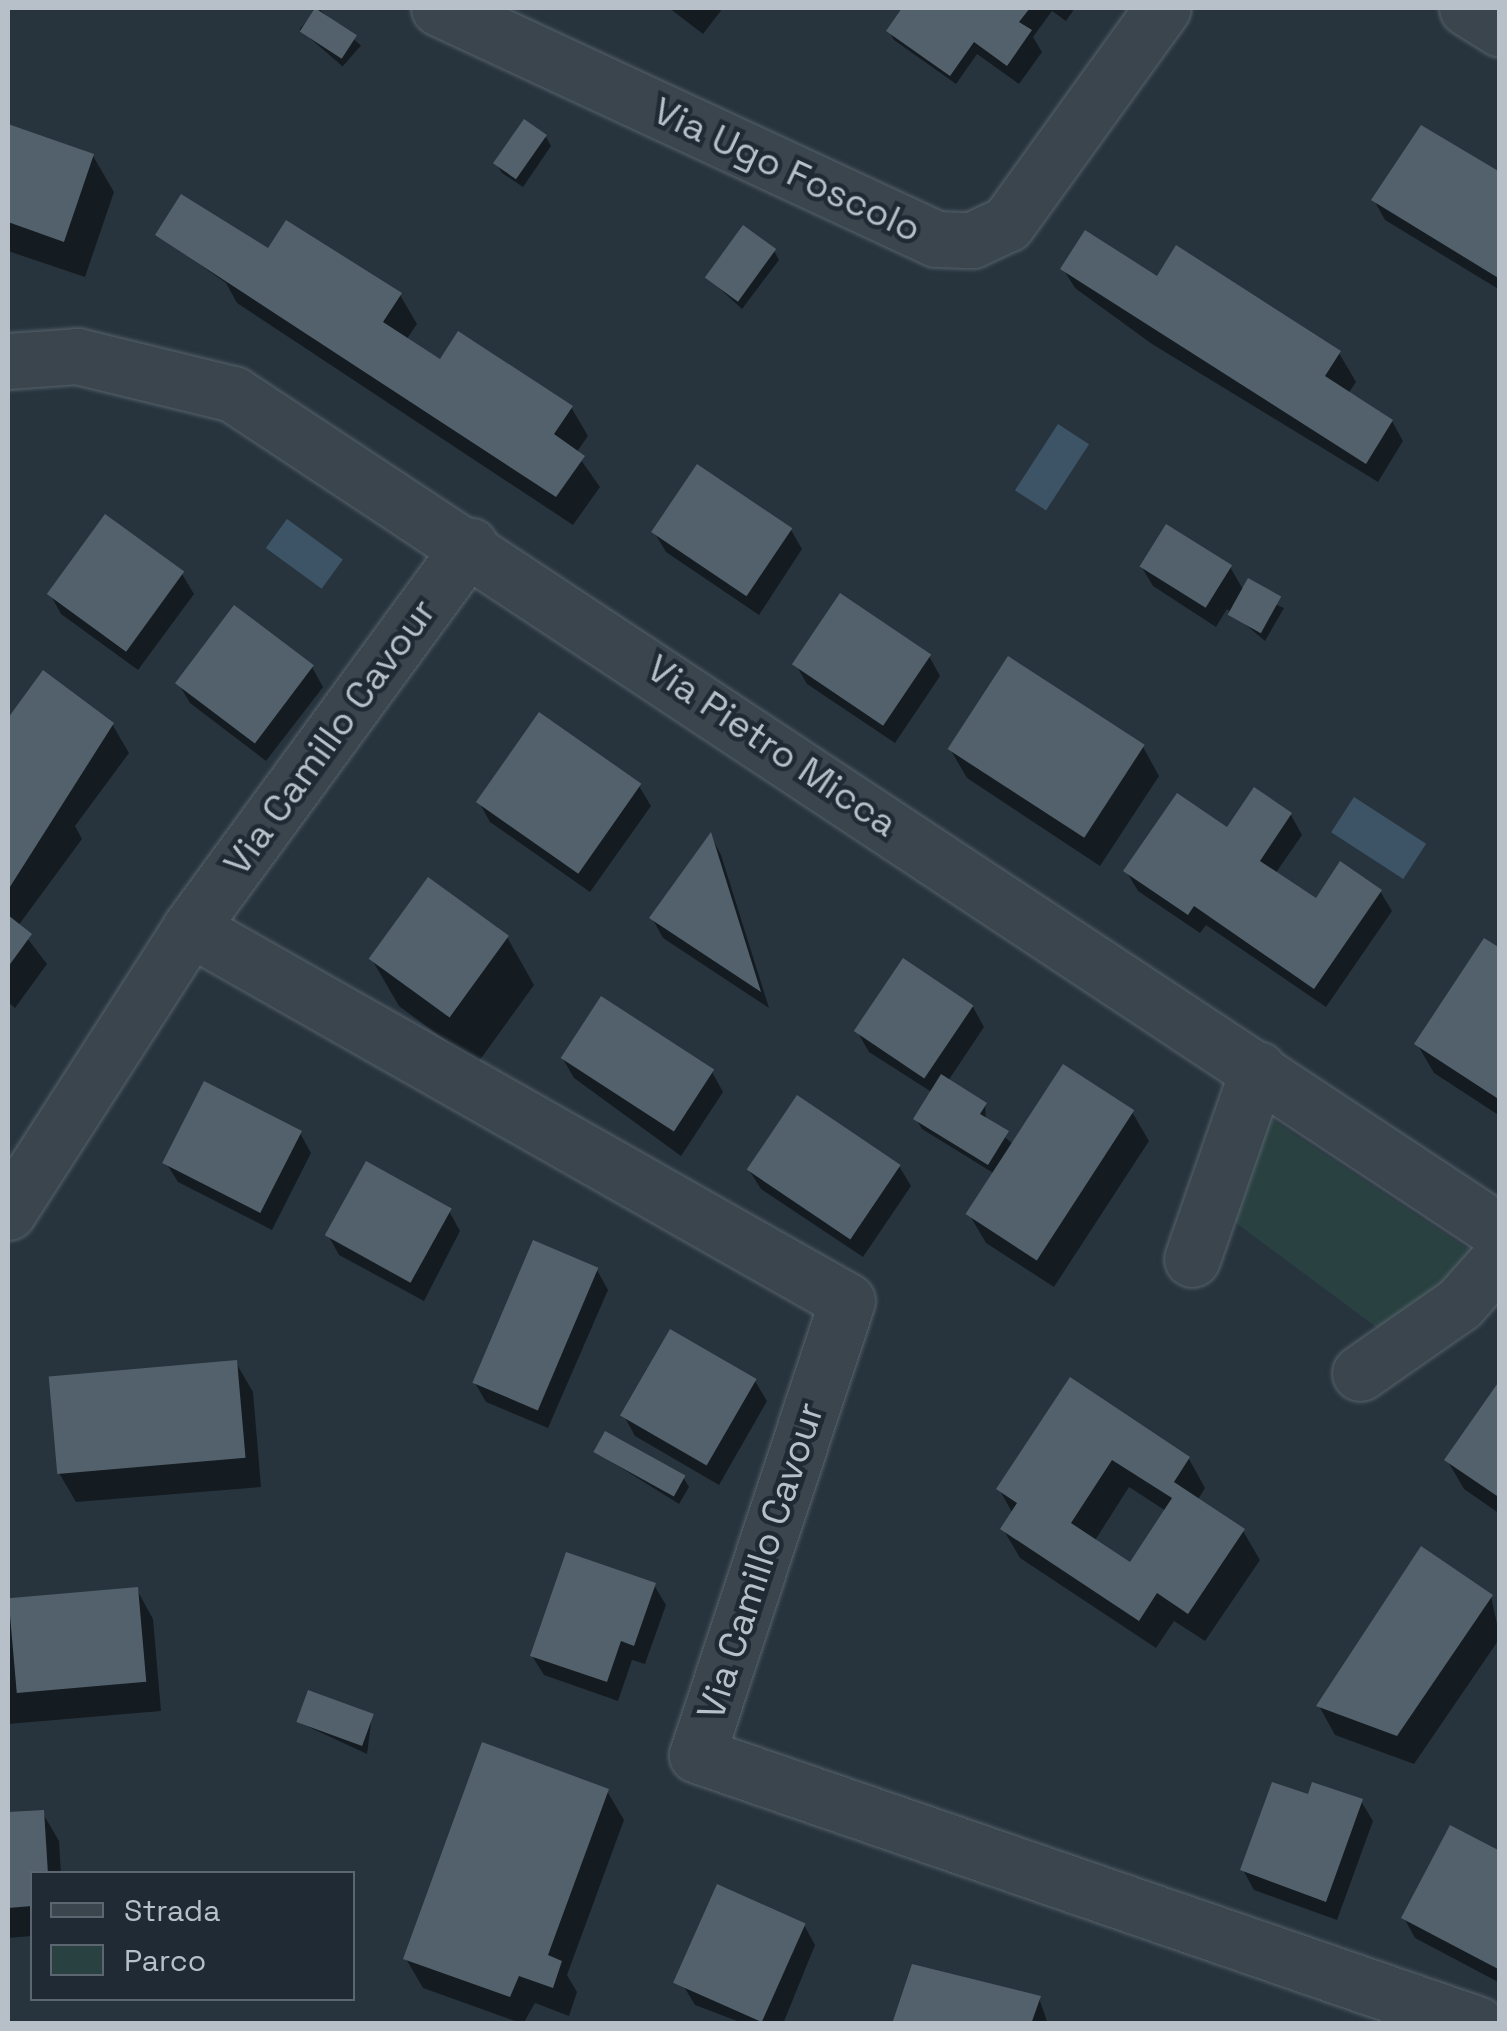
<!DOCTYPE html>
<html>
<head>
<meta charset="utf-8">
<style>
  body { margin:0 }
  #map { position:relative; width:1507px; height:2031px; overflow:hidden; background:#27343e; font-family:"Space Grotesk",sans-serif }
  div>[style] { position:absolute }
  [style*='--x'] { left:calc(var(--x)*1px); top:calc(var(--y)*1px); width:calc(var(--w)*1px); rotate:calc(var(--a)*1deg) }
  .green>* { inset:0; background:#294140 }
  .water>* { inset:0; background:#3d5466; transform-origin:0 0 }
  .shadow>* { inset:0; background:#0007; transform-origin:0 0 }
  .building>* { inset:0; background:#52616b; transform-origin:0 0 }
  .roads { filter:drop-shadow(0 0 2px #58636c) drop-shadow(0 0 2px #58636c) }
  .minor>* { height:55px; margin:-27.5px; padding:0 27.5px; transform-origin:27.5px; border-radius:27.5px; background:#3a454e }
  span { translate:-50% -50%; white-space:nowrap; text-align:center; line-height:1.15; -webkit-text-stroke:9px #1f2a34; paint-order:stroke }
  .street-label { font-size:38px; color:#b7c0c9 }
  .frame { position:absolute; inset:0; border:10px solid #b7c0c9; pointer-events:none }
  .legend { position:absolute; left:30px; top:1871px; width:325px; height:130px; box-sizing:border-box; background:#1f2a34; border:2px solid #5c6670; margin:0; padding:12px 18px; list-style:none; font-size:30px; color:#b7c0c9 }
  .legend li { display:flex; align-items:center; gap:20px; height:50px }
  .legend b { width:50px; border:2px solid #5c6670 }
</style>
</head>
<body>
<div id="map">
  <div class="green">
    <i style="clip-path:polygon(1262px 1113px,1474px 1253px,1400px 1327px,1380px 1330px,1232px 1220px)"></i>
  </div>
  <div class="water">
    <i style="left:1058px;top:424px;width:37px;height:79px;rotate:33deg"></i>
    <i style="left:287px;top:519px;width:69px;height:36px;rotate:36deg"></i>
    <i style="left:1354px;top:797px;width:86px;height:42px;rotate:33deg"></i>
  </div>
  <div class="shadow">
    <i style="left:318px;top:8px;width:57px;height:28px;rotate:41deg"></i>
    <i style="clip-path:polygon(669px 8px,723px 8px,703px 34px)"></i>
    <i style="clip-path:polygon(905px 8px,935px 18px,930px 8px,1075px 8px,1066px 21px,1052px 11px,1033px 37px,1042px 52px,1019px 84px,977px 54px,956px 84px,894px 40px,889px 31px)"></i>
    <i style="clip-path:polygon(8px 126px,93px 156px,114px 192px,85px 277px,8px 251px)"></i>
    <i style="clip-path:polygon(546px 137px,551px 146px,523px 187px,502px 173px,496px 163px)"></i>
    <i style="clip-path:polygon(1500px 177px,1500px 290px,1385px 220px,1374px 200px)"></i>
    <i style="clip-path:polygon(158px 235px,269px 252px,400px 295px,417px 324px,406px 340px,440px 363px,571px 407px,588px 436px,576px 453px,600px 487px,573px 525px,237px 303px,226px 283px)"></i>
    <i style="clip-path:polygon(774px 251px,779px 260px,742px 309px,707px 277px)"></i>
    <i style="clip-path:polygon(1063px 269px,1155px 277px,1339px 353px,1356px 382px,1348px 394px,1392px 421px,1403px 441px,1378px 482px,1152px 344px,1075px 288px)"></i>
    <i style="clip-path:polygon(105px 518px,182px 574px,194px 594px,138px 670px,61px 614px,50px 594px)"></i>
    <i style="clip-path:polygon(791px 530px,802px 549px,759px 615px,666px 552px,654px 532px)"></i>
    <i style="clip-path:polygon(1141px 566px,1230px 567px,1244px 591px,1284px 608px,1265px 641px,1227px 609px,1216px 627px,1153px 586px)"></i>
    <i style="clip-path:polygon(929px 656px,940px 676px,895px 743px,807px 684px,796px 665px)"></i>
    <i style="clip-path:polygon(1009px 659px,1143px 747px,1159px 776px,1100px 866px,967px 778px,950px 749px)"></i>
    <i style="clip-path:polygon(312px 667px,323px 687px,266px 761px,190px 703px,178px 683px)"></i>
    <i style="clip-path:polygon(44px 674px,112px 724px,129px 753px,75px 826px,82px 839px,18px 926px,47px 964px,15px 1008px,8px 1002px,8px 728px)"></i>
    <i style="clip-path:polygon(639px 786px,651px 806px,590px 892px,490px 822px,479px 802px)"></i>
    <i style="clip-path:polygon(1291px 815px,1302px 835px,1275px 874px,1316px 901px,1380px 891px,1392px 911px,1326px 1007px,1206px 925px,1200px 933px,1138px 891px,1126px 871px)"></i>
    <i style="clip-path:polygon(711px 836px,721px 855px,769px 1008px,663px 938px,652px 918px)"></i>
    <i style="clip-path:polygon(507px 937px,534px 985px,477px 1064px,399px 1006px,371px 958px)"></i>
    <i style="clip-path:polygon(1500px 951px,1500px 1116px,1434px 1073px,1417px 1044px)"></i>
    <i style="clip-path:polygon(973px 1007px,984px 1027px,948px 1081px,985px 1104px,986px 1121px,1014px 1145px,1132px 1112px,1149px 1141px,1054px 1287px,986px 1243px,969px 1214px,995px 1174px,922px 1129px,916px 1119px,933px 1093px,869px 1052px,858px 1033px)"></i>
    <i style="clip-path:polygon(563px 1059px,712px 1072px,723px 1092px,681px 1156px,574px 1078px)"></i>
    <i style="clip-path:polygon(300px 1133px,311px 1153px,272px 1230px,178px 1182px,166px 1163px)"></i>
    <i style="clip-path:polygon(899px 1166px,911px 1186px,863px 1257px,761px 1189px,749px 1170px)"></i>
    <i style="clip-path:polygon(449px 1211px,460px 1231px,424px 1301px,339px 1255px,328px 1235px)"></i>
    <i style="clip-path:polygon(597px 1270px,608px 1290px,548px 1428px,486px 1402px,475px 1383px)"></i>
    <i style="clip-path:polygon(236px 1363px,253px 1392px,261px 1487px,76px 1502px,59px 1473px)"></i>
    <i style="clip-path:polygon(evenodd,1071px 1380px,1189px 1459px,1205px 1488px,1197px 1501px,1243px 1531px,1260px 1560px,1205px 1641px,1174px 1621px,1156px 1648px,1020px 1558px,1003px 1529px,1013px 1514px,999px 1489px,1071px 1380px,1129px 1487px,1166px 1511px,1131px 1566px,1094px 1542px,1129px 1487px)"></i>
    <i style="clip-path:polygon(755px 1381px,767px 1401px,719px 1485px,635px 1436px,624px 1416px)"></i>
    <i style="clip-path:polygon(1500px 1385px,1500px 1514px,1464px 1489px,1447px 1460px)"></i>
    <i style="clip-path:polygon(596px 1452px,683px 1477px,689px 1487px,679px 1504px)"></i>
    <i style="clip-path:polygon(654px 1585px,666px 1605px,645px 1664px,632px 1660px,618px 1701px,544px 1675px,532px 1656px)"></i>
    <i style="clip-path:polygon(137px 1590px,153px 1619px,161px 1711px,8px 1724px,8px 1601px)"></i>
    <i style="clip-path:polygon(1491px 1596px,1500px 1638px,1414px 1764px,1335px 1735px,1319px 1706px)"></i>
    <i style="clip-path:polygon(372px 1716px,367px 1754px,298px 1722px)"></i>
    <i style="clip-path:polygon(607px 1791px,624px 1820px,567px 1975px,577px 1992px,569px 2016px,535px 2003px,523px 2024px,423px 1988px,406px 1959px)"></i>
    <i style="clip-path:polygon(1309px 1798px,1361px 1801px,1373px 1821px,1337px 1920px,1254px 1890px,1243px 1870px)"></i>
    <i style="clip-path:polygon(42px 1812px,59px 1841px,61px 1874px,32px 1874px,32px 1936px,8px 1938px,8px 1815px)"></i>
    <i style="clip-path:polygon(1500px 1854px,1500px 1983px,1415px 1938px,1404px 1918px)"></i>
    <i style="clip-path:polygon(804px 1925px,815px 1945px,783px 2024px,745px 2024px,695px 2005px,683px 1985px)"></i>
    <i style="clip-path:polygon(1039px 1998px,1048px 2024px,895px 2024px)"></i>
  </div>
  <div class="building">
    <i style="left:315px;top:8px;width:50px;height:28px;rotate:33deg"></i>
    <i style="clip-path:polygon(902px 8px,1030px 8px,1019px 22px,1032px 30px,1007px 66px,974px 42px,950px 76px,886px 31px)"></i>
    <i style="left:524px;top:119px;width:28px;height:54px;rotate:35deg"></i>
    <i style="clip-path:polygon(8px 124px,94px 154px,64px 242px,8px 222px)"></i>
    <i style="clip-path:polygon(1421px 125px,1500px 172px,1500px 279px,1371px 200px)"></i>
    <i style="clip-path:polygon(181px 194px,268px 248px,286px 220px,402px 293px,383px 322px,440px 359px,458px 331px,573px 406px,554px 434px,585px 456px,556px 497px,155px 235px)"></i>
    <i style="left:743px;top:225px;width:41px;height:65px;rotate:36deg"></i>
    <i style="clip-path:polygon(1085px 230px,1157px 276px,1176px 245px,1341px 351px,1325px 376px,1393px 420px,1366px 464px,1060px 269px)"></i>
    <i style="left:697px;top:464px;width:115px;height:82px;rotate:34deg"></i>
    <i style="left:105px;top:514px;width:98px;height:99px;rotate:36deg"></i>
    <i style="left:1166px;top:524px;width:78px;height:50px;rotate:32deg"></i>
    <i style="left:1248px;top:578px;width:38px;height:42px;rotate:29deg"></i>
    <i style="left:840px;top:593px;width:110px;height:86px;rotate:34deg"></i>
    <i style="left:234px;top:605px;width:100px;height:98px;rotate:37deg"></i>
    <i style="left:1008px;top:656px;width:163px;height:111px;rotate:33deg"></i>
    <i style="clip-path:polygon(43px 670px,114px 723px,8px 890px,8px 718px)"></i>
    <i style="left:539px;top:712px;width:125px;height:110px;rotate:35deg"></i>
    <i style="clip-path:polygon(1254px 787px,1292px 813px,1260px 861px,1316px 898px,1340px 861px,1382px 890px,1314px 989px,1194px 906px,1188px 915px,1123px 871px,1177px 793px,1227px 827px)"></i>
    <i style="clip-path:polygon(711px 832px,761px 992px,649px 918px)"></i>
    <i style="left:428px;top:877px;width:100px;height:101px;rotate:36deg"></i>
    <i style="clip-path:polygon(8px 915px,32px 934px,8px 967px)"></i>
    <i style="clip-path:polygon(1484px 938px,1500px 948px,1500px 1100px,1414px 1044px)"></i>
    <i style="left:903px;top:958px;width:85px;height:88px;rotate:34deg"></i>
    <i style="left:601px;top:996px;width:135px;height:74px;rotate:33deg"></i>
    <i style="left:1063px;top:1064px;width:85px;height:179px;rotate:33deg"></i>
    <i style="clip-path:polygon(941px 1074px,987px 1103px,980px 1114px,1009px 1131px,988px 1165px,913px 1119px)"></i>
    <i style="left:204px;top:1081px;width:110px;height:92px;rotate:27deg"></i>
    <i style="left:797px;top:1095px;width:125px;height:90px;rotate:34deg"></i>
    <i style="left:366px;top:1161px;width:98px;height:85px;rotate:29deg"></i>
    <i style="left:533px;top:1240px;width:71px;height:155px;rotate:23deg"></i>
    <i style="left:670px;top:1329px;width:100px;height:100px;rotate:30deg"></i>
    <i style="left:237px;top:1360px;width:98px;height:189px;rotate:85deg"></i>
    <i style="clip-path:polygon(evenodd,1070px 1377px,1190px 1457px,1174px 1482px,1245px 1529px,1188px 1614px,1157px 1593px,1139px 1621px,1000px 1529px,1017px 1503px,996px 1489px,1070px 1377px,1112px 1460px,1172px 1498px,1130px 1562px,1071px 1523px,1112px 1460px)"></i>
    <i style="clip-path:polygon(1500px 1380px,1500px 1498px,1444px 1460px)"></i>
    <i style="left:605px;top:1431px;width:92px;height:24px;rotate:29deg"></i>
    <i style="clip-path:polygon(1421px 1546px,1493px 1595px,1397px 1736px,1316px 1706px)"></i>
    <i style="clip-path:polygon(566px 1552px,656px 1583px,634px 1646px,621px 1641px,607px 1682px,530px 1656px)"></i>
    <i style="left:138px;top:1587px;width:95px;height:130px;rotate:85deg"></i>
    <i style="left:308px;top:1690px;width:70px;height:34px;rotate:20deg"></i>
    <i style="clip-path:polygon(482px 1742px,609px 1789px,548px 1955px,562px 1961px,553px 1988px,519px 1976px,510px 1997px,403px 1959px)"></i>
    <i style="clip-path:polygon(1272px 1782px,1308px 1794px,1312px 1782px,1363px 1799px,1326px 1902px,1240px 1870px)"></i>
    <i style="clip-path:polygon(44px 1810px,48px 1874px,32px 1874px,32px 1906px,8px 1908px,8px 1812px)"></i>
    <i style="clip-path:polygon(1450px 1825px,1500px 1851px,1500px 1970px,1401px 1918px)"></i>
    <i style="left:717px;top:1884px;width:97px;height:108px;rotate:24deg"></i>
    <i style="clip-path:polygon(912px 1964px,1041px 1996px,1031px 2024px,892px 2024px)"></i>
  </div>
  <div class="roads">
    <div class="minor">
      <i style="--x:439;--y:8;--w:548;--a:24.93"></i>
      <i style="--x:936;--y:239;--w:36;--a:2"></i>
      <i style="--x:972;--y:240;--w:38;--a:-25"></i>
      <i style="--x:1007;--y:224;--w:266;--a:-54.2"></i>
      <i style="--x:1467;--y:8;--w:39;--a:32"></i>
      <i style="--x:8;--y:361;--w:69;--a:-4.1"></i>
      <i style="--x:77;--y:356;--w:161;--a:13.7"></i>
      <i style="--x:233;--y:394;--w:1519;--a:33.48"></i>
      <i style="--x:190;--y:928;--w:755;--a:29.58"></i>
      <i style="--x:847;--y:1301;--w:478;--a:108.3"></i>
      <i style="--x:697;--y:1755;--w:825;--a:19.03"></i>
      <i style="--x:8;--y:1212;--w:337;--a:-57.3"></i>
      <i style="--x:190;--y:928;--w:474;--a:-53.8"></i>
      <i style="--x:1192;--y:1259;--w:201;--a:-70.8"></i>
      <i style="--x:1360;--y:1373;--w:121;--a:-34.9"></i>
      <i style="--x:1459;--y:1304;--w:62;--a:-48.3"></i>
    </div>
  </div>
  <div class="street-label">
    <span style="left:787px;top:170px;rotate:25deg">Via Ugo Foscolo</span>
    <span style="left:330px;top:737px;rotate:-54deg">Via Camillo Cavour</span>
    <span style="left:772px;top:746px;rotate:34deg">Via Pietro Micca</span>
    <span style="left:761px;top:1561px;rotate:-72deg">Via Camillo Cavour</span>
  </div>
  <div class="frame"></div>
  <ul class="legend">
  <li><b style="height:12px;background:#3a454e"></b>Strada</li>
  <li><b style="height:28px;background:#294140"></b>Parco</li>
  </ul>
</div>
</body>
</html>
